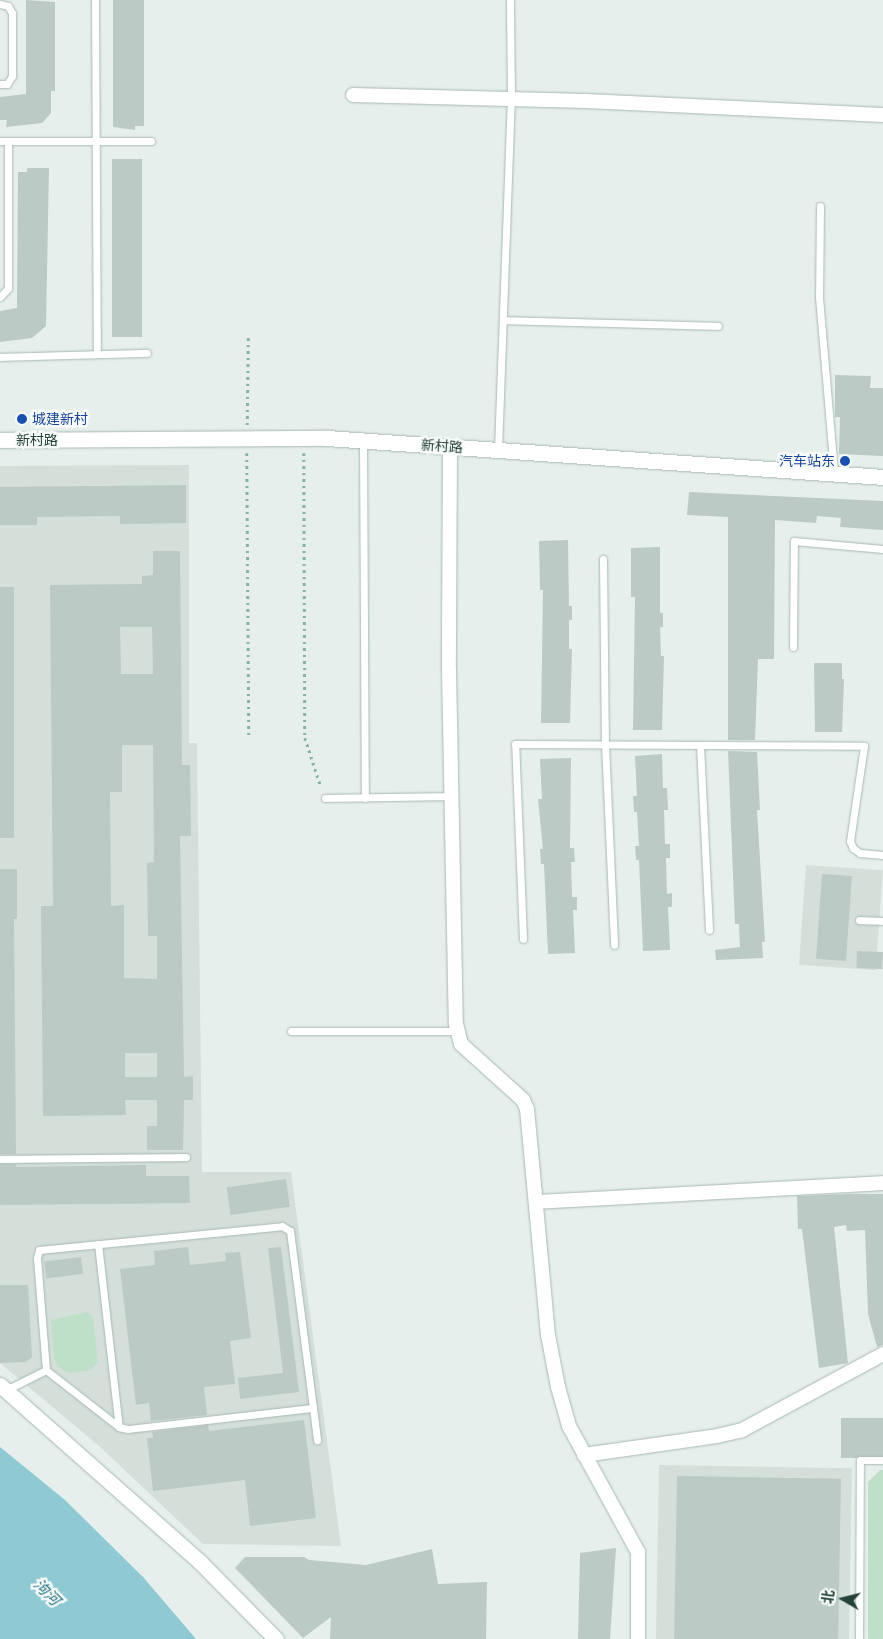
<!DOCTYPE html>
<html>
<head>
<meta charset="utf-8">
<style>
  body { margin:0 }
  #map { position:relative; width:883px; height:1639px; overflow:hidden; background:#e6efeb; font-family:Ubuntu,"Noto Sans SC",sans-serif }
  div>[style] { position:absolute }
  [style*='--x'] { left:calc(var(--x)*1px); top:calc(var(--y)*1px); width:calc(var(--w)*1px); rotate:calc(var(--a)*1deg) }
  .built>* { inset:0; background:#d4dfda; transform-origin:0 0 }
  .green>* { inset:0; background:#bfe0c8 }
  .water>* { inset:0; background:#8ec9d4 }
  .building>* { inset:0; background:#bbcac4; transform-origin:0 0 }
  .path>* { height:2.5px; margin-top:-1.25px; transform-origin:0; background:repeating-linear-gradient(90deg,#86b3a5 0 2.5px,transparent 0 6.5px) }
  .roads { filter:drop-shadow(0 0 1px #a8b8b2) drop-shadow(0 0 1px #a8b8b2) }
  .lane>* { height:7px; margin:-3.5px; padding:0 3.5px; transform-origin:3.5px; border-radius:3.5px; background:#fff }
  .street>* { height:14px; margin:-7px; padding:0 7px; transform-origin:7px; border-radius:7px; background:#fff }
  .secondary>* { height:15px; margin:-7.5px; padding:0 7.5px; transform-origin:7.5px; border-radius:7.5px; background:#fff }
  .dots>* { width:14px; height:14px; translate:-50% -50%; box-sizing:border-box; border:2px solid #f7fbf9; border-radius:50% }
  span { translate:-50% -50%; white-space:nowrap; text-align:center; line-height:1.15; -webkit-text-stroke:5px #f7fbf9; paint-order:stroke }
  .transit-label { font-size:14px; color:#164399 }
  .left { translate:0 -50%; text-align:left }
  .right { translate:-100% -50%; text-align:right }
  .street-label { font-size:14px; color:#24423a }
  .water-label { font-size:15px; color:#1c6f80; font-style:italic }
  .north { position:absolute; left:818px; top:1574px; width:50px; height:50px; -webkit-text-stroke:4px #f7fbf9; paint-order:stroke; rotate:278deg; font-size:14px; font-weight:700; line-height:20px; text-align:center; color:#24423a }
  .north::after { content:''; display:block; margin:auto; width:18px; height:22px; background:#24423a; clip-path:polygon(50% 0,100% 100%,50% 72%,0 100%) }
</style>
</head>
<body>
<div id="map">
  <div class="built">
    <i style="clip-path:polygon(189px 465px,189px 743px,197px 743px,202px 1172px,291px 1172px,341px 1546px,203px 1544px,99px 1446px,0 1363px,0 466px)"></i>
    <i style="left:806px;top:865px;width:77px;height:100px;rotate:4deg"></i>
    <i style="left:659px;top:1465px;width:193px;height:174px;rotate:1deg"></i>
  </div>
  <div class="green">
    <i style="clip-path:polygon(87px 1312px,93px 1317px,98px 1362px,90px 1370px,69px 1373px,60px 1368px,54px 1359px,51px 1320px)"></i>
    <i style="clip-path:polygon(880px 1470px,883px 1470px,883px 1639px,868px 1639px,868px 1482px)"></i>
  </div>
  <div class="water">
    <i style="clip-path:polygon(0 1447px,65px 1500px,143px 1577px,196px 1639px,0 1639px)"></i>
  </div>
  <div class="building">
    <i style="clip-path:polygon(26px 0,55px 2px,55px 91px,51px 91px,51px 113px,42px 123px,6px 127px,7px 120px,0 120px,0 97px,26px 94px)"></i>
    <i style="clip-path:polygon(113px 0,144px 0,144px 126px,135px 126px,135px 130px,113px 127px)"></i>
    <i style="left:112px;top:159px;width:30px;height:178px"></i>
    <i style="clip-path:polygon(27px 168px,49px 168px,46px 326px,32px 338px,0 342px,0 311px,17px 308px,18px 172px,27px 172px)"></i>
    <i style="clip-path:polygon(835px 375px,871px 376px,870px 388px,883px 388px,883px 456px,839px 454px,840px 417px,835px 417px)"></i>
    <i style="clip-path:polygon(186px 485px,186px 523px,120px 524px,120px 516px,37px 517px,37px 525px,0 525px,0 487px)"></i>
    <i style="clip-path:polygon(689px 492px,883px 501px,883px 530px,840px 527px,841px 518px,817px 516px,816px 523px,775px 520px,774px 659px,758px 659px,755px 740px,728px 740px,728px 517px,687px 515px)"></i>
    <i style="clip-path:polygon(568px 540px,569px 606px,572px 606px,572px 620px,569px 620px,569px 649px,572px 649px,570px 723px,541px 723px,543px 590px,540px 590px,539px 541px)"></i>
    <i style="clip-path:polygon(660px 547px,660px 613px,663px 613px,663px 627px,660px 627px,661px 656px,664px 656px,662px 730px,633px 730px,635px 597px,631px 597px,631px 548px)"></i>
    <i style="clip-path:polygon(evenodd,153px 551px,180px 551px,182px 765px,190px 765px,191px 836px,180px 836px,184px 1077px,193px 1076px,193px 1100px,184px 1100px,183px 1150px,147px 1150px,147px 1126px,157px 1126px,157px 1100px,125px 1100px,126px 1115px,43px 1116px,41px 906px,53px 906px,50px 585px,142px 584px,142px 576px,153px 575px,153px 551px,120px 627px,152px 627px,153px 674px,121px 674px,120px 627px,153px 551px,122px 745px,153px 745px,154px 862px,147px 863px,148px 936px,157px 936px,157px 979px,124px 978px,124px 905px,111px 906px,110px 792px,122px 792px,122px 745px,153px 551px,125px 1053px,157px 1053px,157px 1077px,125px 1077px,125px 1053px)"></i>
    <i style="left:0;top:587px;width:14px;height:251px"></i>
    <i style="clip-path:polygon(814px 663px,842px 663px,842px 679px,844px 679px,842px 732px,815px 732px)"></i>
    <i style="clip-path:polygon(728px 751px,757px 752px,760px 810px,757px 810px,765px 942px,762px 942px,763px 958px,716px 960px,715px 950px,740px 947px,739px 924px,735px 924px)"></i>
    <i style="clip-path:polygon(662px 754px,663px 788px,667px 788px,668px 810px,664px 810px,665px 844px,670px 844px,670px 858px,666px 858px,667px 894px,672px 893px,672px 907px,668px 907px,670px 950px,643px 951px,639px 860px,636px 860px,635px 846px,639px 846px,637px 812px,634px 812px,633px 796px,637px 796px,635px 756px)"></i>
    <i style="clip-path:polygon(571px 758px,570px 848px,574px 848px,575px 862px,571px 862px,572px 897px,577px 897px,577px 910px,573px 910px,575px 953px,548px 954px,544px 864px,541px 864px,540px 849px,543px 849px,538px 799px,542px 799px,540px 759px)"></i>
    <i style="clip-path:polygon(0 869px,17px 869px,17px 919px,14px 919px,16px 1154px,0 1154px)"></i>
    <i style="left:822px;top:874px;width:30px;height:85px;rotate:4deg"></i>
    <i style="left:857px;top:951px;width:26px;height:17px;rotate:2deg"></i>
    <i style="clip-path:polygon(0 1164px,16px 1164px,16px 1167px,146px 1165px,146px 1176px,189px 1176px,190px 1203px,0 1205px)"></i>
    <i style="left:286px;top:1179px;width:28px;height:60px;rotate:82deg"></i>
    <i style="clip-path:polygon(850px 1194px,883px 1194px,883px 1345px,877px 1347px,868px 1314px,865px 1230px,847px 1231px,846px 1225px,834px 1227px,848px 1363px,819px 1368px,802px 1229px,798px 1229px,797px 1196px)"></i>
    <i style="clip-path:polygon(188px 1247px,190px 1265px,226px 1261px,225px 1253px,240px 1252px,251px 1338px,230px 1341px,235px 1384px,204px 1387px,207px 1415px,151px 1421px,149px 1403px,136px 1405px,120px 1269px,155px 1265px,154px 1251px)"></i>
    <i style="clip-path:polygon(281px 1247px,299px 1392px,240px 1399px,238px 1378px,283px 1373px,268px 1248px)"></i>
    <i style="left:81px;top:1257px;width:17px;height:37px;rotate:83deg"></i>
    <i style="clip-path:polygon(0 1285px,28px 1285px,32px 1357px,26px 1362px,0 1363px)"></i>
    <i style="left:841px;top:1418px;width:42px;height:40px"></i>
    <i style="clip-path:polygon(304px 1420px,316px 1518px,250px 1526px,245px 1480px,153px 1491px,147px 1438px,153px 1438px,152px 1432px,208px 1425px,209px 1431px)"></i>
    <i style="left:677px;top:1476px;width:164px;height:163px;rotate:1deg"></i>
    <i style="clip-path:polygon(616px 1548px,610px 1639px,578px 1639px,580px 1553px)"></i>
    <i style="clip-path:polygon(432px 1549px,438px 1584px,487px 1582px,486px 1639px,330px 1639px,331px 1617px,303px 1638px,235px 1568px,245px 1557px,304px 1557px,309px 1560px,366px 1565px)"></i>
  </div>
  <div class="path">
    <i style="--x:247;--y:425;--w:88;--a:-89.3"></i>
    <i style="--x:247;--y:453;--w:283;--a:89.6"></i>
    <i style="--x:304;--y:453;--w:285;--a:89.8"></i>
    <i style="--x:305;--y:738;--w:52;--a:71.9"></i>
  </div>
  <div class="roads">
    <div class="lane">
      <i style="--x:95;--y:0;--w:354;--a:89.7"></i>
      <i style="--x:0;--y:4;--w:8;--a:14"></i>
      <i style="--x:8;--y:6;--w:8;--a:60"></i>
      <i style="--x:12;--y:13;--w:63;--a:90"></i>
      <i style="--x:12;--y:76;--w:9;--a:122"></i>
      <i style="--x:7;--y:84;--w:7;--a:180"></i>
      <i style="--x:0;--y:141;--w:151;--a:0"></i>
      <i style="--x:820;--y:206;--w:91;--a:90.6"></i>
      <i style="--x:819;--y:297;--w:177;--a:85.1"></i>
      <i style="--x:0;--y:297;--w:12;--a:-48"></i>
      <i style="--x:8;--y:288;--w:147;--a:-90"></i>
      <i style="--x:503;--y:320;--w:215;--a:1.6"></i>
      <i style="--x:0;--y:357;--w:147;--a:-1.6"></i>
      <i style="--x:363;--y:440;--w:358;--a:89.7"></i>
      <i style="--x:498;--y:450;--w:351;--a:-87.9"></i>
      <i style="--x:511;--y:99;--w:99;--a:-90.6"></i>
      <i style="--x:603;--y:559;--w:185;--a:89.4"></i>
      <i style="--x:605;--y:744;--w:201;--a:87.4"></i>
      <i style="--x:793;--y:647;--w:106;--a:-89.5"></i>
      <i style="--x:794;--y:541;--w:89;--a:5.1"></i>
      <i style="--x:700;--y:745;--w:185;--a:87.2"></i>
      <i style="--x:325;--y:798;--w:127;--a:-0.9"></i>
      <i style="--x:859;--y:920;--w:24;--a:2"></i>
      <i style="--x:523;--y:939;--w:195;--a:-92.3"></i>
      <i style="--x:515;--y:744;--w:349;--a:0.3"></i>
      <i style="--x:864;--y:746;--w:96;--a:98.4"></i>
      <i style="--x:850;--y:841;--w:8;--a:67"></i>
      <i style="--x:853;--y:848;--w:9;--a:36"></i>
      <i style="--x:860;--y:853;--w:23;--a:5"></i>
      <i style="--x:291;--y:1031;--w:167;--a:0"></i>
      <i style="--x:0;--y:1159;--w:186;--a:-0.6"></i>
      <i style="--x:98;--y:1244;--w:184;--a:83.5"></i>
      <i style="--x:46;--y:1370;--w:93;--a:38"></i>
      <i style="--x:119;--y:1427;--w:9;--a:13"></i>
      <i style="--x:128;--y:1429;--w:186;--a:-6.5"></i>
      <i style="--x:6;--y:1390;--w:45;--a:-26.6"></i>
      <i style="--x:46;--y:1370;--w:112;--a:-94.6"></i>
      <i style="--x:37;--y:1258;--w:8;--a:-76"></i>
      <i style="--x:39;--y:1250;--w:244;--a:-5.6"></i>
      <i style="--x:282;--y:1226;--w:9;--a:32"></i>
      <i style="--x:290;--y:1231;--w:211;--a:82.6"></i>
      <i style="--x:859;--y:1639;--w:179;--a:-89.7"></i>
      <i style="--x:860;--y:1460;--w:23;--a:0"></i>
    </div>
    <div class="street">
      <i style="--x:353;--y:95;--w:233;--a:1.5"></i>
      <i style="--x:586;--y:101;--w:297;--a:2.7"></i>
      <i style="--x:450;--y:446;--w:223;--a:90.3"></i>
      <i style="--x:449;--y:669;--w:355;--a:88.9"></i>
      <i style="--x:456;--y:1024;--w:21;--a:76"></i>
      <i style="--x:461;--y:1044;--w:84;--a:42.1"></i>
      <i style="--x:523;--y:1100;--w:10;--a:66"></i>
      <i style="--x:527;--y:1109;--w:227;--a:84.7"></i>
      <i style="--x:548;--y:1335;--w:53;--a:79.1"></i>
      <i style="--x:558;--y:1387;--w:41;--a:74.2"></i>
      <i style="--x:569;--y:1426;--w:144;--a:61.3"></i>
      <i style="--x:638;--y:1552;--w:87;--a:90"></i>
      <i style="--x:536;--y:1202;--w:348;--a:-3.1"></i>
      <i style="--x:584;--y:1455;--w:134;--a:-8.1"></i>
      <i style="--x:717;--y:1436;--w:26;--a:-13"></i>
      <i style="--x:742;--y:1430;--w:160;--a:-28.3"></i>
    </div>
    <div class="secondary">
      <i style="--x:0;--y:440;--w:327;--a:-0.4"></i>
      <i style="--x:327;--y:438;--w:557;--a:4.01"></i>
      <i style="--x:0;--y:1385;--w:267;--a:41.5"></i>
      <i style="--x:200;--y:1562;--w:108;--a:45.4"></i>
    </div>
  </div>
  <div class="dots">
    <i style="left:22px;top:419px;background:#1a4fb4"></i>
    <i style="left:845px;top:461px;background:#1a4fb4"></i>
  </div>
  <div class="transit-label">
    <span class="left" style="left:32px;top:419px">城建新村</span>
    <span class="right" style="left:835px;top:461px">汽车站东</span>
  </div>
  <div class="street-label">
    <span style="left:37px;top:440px">新村路</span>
    <span style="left:442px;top:446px;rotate:4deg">新村路</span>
  </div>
  <div class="water-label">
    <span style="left:47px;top:1592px;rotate:45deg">泃河</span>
  </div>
  <div class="north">北</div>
</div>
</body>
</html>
